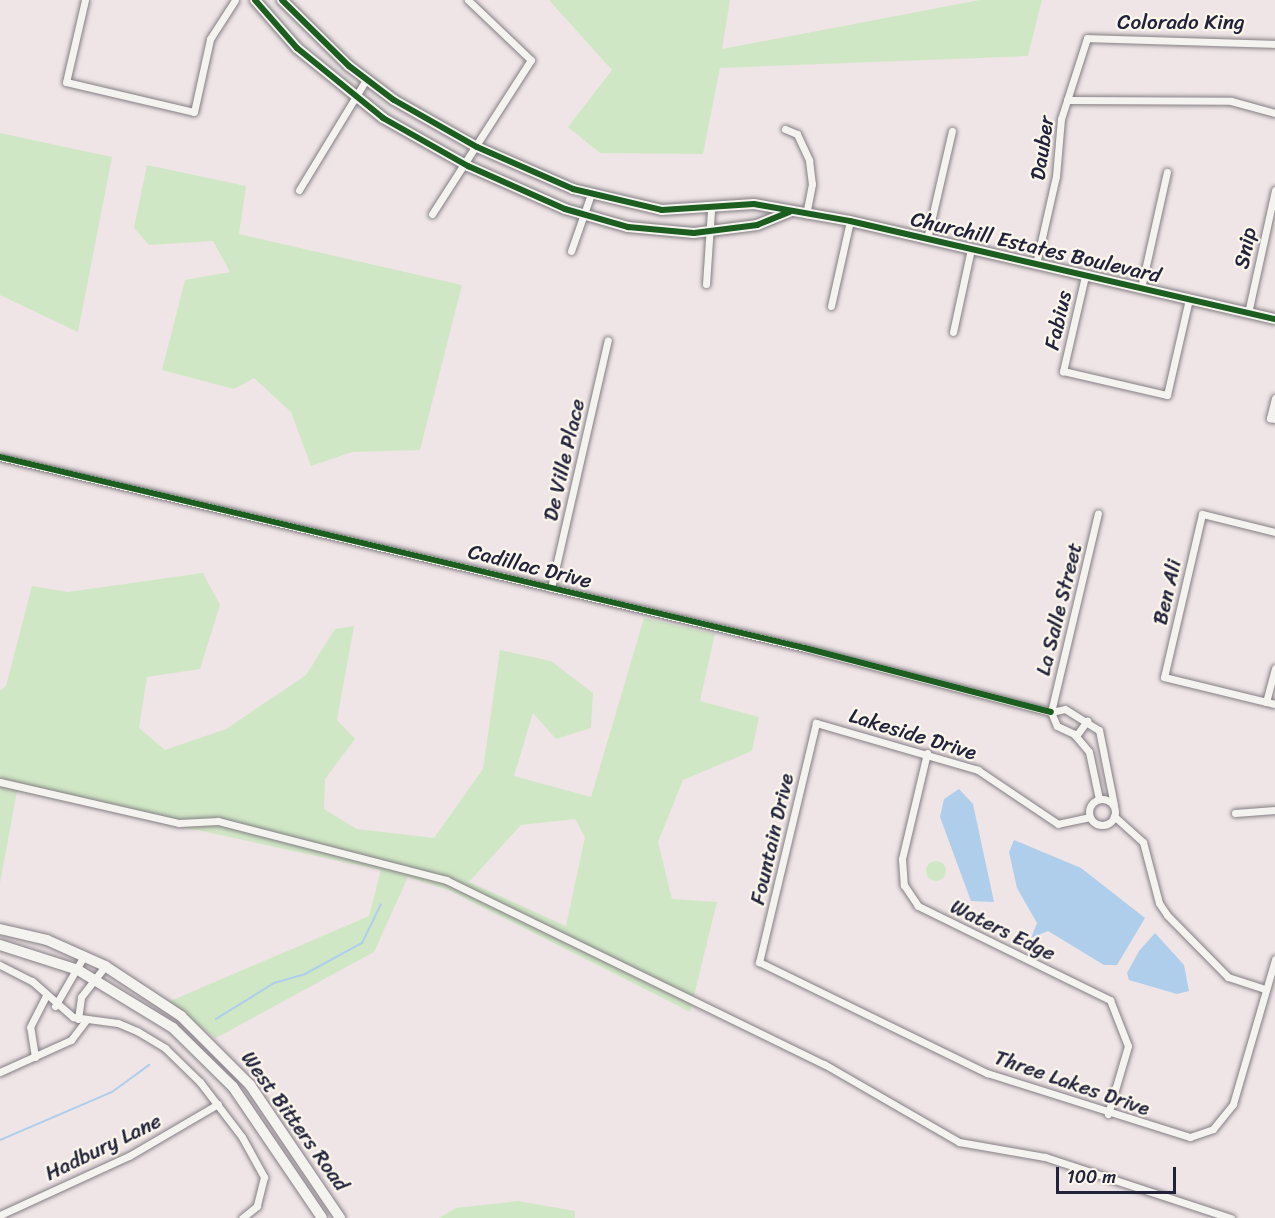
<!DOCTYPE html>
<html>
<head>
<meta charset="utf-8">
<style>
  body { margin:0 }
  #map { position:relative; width:1275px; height:1218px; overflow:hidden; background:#efe5e6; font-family:Sriracha,sans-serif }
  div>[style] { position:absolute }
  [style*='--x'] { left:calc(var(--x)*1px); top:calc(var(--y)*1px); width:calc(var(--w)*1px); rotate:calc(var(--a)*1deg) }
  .green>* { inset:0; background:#d0e7c5 }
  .round { border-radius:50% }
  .water>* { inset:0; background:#aeceec }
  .stream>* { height:2px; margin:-1px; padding:0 1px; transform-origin:1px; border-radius:1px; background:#aeceec }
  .roads { filter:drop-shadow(0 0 2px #837e84) drop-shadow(0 0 2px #837e84) }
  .street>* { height:7px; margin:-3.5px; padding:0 3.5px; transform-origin:3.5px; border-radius:3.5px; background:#f5f3ef }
  .street>.ring { margin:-3.5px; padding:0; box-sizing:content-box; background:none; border:7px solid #f5f3ef; border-radius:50% }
  .secondary>* { height:10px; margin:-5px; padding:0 5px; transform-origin:5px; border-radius:5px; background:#f5f3ef }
  .cycleway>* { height:6px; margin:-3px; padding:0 3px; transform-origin:3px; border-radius:3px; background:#1b5e20 }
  span { translate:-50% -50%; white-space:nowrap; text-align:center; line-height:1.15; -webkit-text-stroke:4.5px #fbf7ec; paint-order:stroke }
  .street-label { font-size:21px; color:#22223b }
  .scale { position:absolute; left:1056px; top:1167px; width:120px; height:27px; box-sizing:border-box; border:3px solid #22223b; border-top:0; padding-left:8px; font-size:18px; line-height:21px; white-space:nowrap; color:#22223b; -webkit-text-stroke:4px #fbf7ec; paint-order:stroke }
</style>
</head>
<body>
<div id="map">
  <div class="green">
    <i style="clip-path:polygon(549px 0,730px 0,722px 49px,980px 0,1042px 0,1028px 56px,720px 68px,703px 154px,600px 153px,568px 127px,612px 70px)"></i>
    <i style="clip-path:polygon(0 133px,112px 157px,78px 332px,0 295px)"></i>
    <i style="clip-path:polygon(147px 165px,246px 186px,239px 234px,462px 285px,420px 450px,352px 452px,311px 466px,291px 412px,254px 378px,234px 389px,162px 370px,185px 280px,230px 272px,213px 241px,149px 245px,134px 228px)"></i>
    <i style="clip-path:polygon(evenodd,203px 573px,220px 605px,200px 669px,147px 677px,139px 728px,165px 750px,226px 729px,306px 675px,335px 629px,354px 626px,337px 720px,355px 739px,325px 779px,324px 809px,357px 829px,434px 838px,483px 769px,500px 650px,551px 661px,593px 693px,591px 728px,556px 739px,533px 713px,514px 776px,591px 797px,644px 618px,715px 634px,700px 701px,759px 717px,752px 751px,683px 780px,658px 842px,672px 899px,717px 902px,690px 1012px,449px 890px,408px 877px,374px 952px,216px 1038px,168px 1002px,369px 916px,381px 870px,17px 791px,0 883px,0 690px,6px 686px,32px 586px,68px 592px,203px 573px,575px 819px,585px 837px,566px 926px,469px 882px,521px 825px,575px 819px)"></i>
    <i class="round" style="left:926px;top:861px;width:20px;height:20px"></i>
    <i style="clip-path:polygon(518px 1201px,575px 1211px,575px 1218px,439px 1218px,456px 1208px)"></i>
  </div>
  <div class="water">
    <i style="clip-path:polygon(959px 789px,973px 804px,994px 902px,971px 901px,940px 817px,944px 799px)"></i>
    <i style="clip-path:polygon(1014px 840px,1081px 868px,1145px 918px,1117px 965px,1104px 965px,1048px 931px,1031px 938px,1037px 923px,1017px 888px,1009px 852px)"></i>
    <i style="clip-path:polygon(1155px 933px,1184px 965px,1189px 991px,1177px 994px,1129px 980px,1127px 973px,1139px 951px)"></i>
  </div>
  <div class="stream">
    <i style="--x:216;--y:1019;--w:68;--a:-31.8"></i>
    <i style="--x:274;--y:983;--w:32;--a:-16"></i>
    <i style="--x:305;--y:974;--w:65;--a:-28.5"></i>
    <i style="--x:362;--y:943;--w:43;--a:-64"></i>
    <i style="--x:0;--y:1140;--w:122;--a:-23.2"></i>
    <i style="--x:112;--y:1092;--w:46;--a:-36.1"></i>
  </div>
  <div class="roads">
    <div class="street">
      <i style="--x:85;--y:0;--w:84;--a:103"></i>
      <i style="--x:66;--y:82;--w:131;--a:13.2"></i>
      <i style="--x:194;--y:112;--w:75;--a:-77.6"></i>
      <i style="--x:210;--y:39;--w:46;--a:-57.3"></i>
      <i style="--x:1067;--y:100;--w:164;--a:0.3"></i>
      <i style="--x:1231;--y:101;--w:46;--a:15.3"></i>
      <i style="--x:785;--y:129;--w:13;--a:23"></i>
      <i style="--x:797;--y:134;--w:29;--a:65"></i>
      <i style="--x:809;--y:160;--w:24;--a:83"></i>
      <i style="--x:812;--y:184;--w:31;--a:101"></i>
      <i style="--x:299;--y:190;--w:129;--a:-58.7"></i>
      <i style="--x:432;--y:214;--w:183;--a:-57.3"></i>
      <i style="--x:531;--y:60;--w:87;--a:-136.4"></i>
      <i style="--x:927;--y:239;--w:111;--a:-77"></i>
      <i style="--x:571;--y:251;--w:60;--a:-70.7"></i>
      <i style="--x:1036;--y:264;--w:90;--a:-77.2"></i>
      <i style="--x:1056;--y:176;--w:57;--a:-85"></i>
      <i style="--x:1061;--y:119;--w:85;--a:-72.2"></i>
      <i style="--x:1087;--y:38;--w:188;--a:1.8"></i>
      <i style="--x:1085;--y:276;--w:98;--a:103"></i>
      <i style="--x:1063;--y:371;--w:107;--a:13"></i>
      <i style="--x:1167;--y:395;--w:98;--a:-77.1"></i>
      <i style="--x:706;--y:284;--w:74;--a:-86.1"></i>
      <i style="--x:1141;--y:288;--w:119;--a:-77.4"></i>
      <i style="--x:831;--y:306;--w:87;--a:-77.4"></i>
      <i style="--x:1248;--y:313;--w:126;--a:-77.6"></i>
      <i style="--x:953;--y:332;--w:85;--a:-77.8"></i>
      <i style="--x:1275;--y:398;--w:21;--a:104"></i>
      <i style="--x:1270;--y:418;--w:5;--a:11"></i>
      <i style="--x:0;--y:457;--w:827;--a:13.35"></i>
      <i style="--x:805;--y:648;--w:254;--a:14.6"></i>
      <i style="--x:1275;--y:532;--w:75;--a:-166.1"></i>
      <i style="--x:1202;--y:514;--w:167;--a:103.1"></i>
      <i style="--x:1164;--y:677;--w:114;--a:13.7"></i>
      <i style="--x:551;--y:588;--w:254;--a:-77.1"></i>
      <i style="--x:1266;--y:702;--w:35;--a:-75"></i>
      <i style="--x:1051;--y:712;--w:204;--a:-76.7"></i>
      <i style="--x:1051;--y:712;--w:14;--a:-12"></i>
      <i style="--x:1065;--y:709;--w:40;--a:32"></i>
      <i style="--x:1099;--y:730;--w:76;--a:78.7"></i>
      <i style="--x:1051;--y:712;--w:15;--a:67"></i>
      <i style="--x:1057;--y:726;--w:19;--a:25"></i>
      <i style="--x:1074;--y:734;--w:23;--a:50"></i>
      <i style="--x:1089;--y:752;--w:48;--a:78"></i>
      <i style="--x:1076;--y:736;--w:19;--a:-54"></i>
      <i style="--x:927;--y:753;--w:109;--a:103.3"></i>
      <i style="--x:902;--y:859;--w:26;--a:86"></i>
      <i style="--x:904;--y:885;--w:25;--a:56"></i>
      <i style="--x:918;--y:906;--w:214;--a:26.1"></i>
      <i style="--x:1110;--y:1000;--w:49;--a:68.6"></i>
      <i style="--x:1128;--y:1046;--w:71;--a:106.4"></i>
      <i style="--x:0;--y:782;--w:184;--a:12.9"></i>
      <i style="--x:179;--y:823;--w:39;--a:-3"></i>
      <i style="--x:218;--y:821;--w:236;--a:14.5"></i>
      <i style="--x:446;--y:880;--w:420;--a:26"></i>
      <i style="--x:824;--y:1064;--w:156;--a:30"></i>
      <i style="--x:959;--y:1142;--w:87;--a:9.9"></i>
      <i style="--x:1045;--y:1157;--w:196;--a:18.2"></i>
      <i class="ring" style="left:1089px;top:799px;width:19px;height:19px"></i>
      <i style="--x:1235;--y:813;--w:40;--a:-4.3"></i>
      <i style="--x:1114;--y:816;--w:39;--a:42"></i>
      <i style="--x:1143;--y:842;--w:63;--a:75.3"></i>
      <i style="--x:1159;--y:903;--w:14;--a:56"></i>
      <i style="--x:1167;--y:915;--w:87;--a:45.5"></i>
      <i style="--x:1228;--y:977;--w:40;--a:18"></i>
      <i style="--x:1090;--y:817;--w:33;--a:168"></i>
      <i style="--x:1058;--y:824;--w:97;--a:-146"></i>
      <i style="--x:978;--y:770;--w:169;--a:-163.8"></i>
      <i style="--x:816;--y:723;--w:246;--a:103.4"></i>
      <i style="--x:759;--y:962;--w:254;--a:26"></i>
      <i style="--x:987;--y:1073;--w:213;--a:17.5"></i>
      <i style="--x:1190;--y:1137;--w:24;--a:-19"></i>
      <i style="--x:1213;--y:1129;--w:32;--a:-51"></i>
      <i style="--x:1233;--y:1104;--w:151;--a:-73.8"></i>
      <i style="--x:0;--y:965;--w:36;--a:27"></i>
      <i style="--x:32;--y:981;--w:55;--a:41.3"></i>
      <i style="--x:73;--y:1017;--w:45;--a:7.6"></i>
      <i style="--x:118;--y:1023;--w:21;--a:23"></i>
      <i style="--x:137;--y:1031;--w:33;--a:31"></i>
      <i style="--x:165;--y:1048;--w:49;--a:44.2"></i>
      <i style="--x:200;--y:1082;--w:69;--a:52.6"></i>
      <i style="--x:242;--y:1137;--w:46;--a:61.2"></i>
      <i style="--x:264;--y:1177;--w:30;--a:104"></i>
      <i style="--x:257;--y:1206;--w:19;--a:141"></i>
      <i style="--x:55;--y:1006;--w:58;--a:-59.9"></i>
      <i style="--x:78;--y:1019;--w:22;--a:-82"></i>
      <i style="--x:81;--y:997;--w:39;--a:-52"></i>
      <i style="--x:35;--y:1057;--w:30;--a:-99"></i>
      <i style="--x:30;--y:1027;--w:35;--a:-63"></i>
      <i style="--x:0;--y:1072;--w:78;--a:-24.3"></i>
      <i style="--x:71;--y:1040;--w:25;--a:-53"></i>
      <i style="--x:0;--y:1215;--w:142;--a:-24.6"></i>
      <i style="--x:129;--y:1156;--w:103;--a:-30.3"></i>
    </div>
    <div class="secondary">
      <i style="--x:255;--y:0;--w:64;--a:48.8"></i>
      <i style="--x:297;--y:48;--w:111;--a:39.1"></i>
      <i style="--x:383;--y:118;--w:98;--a:29.5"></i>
      <i style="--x:468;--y:166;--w:106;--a:23.9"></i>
      <i style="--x:565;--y:209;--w:66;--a:15.9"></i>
      <i style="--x:628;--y:227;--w:66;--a:5.2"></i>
      <i style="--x:694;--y:233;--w:64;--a:-7.2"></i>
      <i style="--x:757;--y:225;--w:35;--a:-22"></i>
      <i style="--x:282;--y:0;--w:94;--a:44.6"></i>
      <i style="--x:349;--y:66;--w:56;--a:37.1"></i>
      <i style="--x:394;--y:100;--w:95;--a:29.5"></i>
      <i style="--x:477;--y:147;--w:105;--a:23.6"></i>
      <i style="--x:573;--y:189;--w:91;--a:13.3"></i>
      <i style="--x:662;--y:210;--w:92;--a:-3.7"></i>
      <i style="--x:754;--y:204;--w:97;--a:10"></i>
      <i style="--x:850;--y:221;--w:436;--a:13"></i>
      <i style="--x:0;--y:929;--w:48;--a:13.2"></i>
      <i style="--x:47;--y:940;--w:64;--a:24.1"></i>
      <i style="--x:105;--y:966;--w:91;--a:33.3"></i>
      <i style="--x:181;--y:1016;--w:98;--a:45"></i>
      <i style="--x:250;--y:1085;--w:161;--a:55.9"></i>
      <i style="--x:0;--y:945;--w:82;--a:17.8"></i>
      <i style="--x:78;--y:970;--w:111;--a:31.4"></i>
      <i style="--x:173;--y:1028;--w:84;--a:44.5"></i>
      <i style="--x:233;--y:1087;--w:158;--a:55.8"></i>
    </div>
  </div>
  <div class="cycleway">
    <i style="--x:255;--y:0;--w:64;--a:48.8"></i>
    <i style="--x:297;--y:48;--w:111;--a:39.1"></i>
    <i style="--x:383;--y:118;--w:98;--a:29.5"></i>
    <i style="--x:468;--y:166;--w:106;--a:23.9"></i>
    <i style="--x:565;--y:209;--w:66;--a:15.9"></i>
    <i style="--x:628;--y:227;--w:66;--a:5.2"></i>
    <i style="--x:694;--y:233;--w:64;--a:-7.2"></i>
    <i style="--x:757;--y:225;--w:35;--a:-22"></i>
    <i style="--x:282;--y:0;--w:94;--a:44.6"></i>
    <i style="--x:349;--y:66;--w:56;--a:37.1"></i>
    <i style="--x:394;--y:100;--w:95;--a:29.5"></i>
    <i style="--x:477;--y:147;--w:105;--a:23.6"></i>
    <i style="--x:573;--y:189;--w:91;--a:13.3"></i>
    <i style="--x:662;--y:210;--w:92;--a:-3.7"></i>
    <i style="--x:754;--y:204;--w:97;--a:10"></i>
    <i style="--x:850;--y:221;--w:436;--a:13"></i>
    <i style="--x:0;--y:457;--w:827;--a:13.35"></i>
    <i style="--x:805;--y:648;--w:254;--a:14.6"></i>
  </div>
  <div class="street-label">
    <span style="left:1181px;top:22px">Colorado King</span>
    <span style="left:1042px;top:148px;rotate:-82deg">Dauber</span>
    <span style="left:1036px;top:247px;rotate:13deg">Churchill Estates Boulevard</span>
    <span style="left:1245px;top:248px;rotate:-78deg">Snip</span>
    <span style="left:1058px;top:320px;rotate:-77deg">Fabius</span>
    <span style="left:564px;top:460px;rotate:-77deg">De Ville Place</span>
    <span style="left:530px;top:566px;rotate:14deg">Cadillac Drive</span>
    <span style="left:1167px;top:592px;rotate:-77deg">Ben Ali</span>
    <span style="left:1059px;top:609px;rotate:-76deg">La Salle Street</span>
    <span style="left:913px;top:734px;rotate:17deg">Lakeside Drive</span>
    <span style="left:772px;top:839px;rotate:-77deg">Fountain Drive</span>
    <span style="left:1003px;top:930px;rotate:26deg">Waters Edge</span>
    <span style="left:1072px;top:1083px;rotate:19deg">Three Lakes Drive</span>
    <span style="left:295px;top:1121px;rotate:54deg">West Bitters Road</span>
    <span style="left:103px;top:1147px;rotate:-26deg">Hadbury Lane</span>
  </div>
  <div class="scale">100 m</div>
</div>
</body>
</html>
